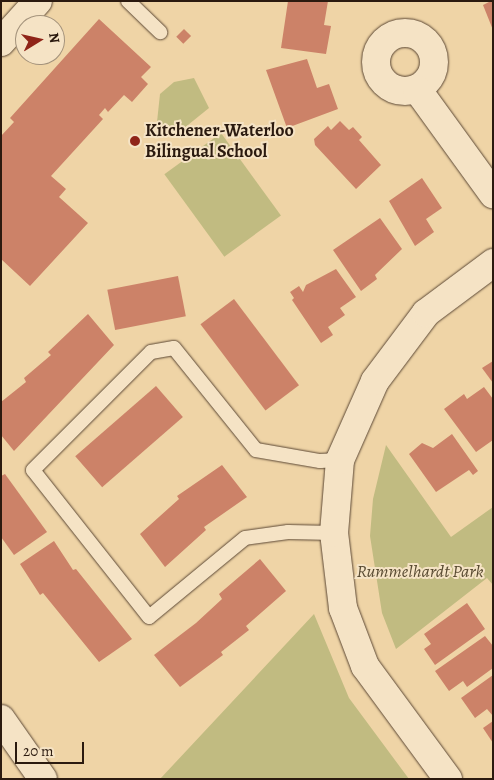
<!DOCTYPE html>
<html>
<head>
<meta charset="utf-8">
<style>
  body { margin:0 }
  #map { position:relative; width:494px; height:780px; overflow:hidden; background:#efd4a6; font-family:Alegreya,serif }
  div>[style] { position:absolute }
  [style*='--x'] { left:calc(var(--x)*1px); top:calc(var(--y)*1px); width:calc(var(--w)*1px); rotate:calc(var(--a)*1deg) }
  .green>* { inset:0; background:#c1bb81; transform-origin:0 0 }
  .building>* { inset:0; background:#cc8268; transform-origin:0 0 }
  .roads { filter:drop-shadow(0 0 1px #5c4835) drop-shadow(0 0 1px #5c4835) }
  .service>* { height:14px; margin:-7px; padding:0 7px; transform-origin:7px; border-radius:7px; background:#f5e3c5 }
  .minor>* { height:28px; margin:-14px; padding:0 14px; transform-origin:14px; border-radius:14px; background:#f5e3c5 }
  .minor>.ring { margin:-14px; padding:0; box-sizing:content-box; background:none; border:28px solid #f5e3c5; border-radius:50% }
  .secondary>* { height:28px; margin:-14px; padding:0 14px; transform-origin:14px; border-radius:14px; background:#f5e3c5 }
  .dots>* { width:14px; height:14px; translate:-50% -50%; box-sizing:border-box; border:2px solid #f5e3c5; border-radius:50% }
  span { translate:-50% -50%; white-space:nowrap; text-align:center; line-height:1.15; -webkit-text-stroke:4px #f5e3c5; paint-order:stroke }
  .poi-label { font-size:18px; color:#2b1a0f; font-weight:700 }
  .left { translate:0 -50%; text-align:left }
  .park-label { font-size:18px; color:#584a31; font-style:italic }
  .frame { position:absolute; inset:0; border:2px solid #2b1a0f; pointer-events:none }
  .north { position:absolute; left:15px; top:15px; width:50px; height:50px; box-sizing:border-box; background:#f5e3c5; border:1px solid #a4937c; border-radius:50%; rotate:81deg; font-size:14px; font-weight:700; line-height:20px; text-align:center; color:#2b1a0f }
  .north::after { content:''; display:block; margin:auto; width:18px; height:22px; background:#8f2418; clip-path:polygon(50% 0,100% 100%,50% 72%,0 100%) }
  .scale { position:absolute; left:15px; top:742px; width:69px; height:22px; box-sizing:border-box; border:2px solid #2b1a0f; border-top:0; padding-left:6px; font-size:15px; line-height:18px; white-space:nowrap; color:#2b1a0f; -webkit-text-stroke:4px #f5e3c5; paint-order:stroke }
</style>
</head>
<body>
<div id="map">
  <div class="green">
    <i style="clip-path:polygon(194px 78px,209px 108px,178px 133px,162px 132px,157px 122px,160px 94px,174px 82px)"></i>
    <i style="left:221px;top:133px;width:102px;height:70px;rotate:54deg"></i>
    <i style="clip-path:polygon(386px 445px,451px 537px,493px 507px,493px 585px,487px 578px,396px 649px,382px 613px,370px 536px,373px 499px)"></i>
    <i style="clip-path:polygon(314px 614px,349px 698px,409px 779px,160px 779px)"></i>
  </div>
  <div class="building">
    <i style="clip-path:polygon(288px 1px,328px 1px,324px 25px,331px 26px,326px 54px,281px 48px)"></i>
    <i style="clip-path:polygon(491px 1px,493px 1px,493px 30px,483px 5px)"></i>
    <i style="clip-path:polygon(99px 19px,151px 67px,141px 77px,148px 84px,132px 102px,124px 95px,108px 112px,105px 108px,99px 115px,103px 119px,51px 176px,66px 189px,59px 197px,88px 223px,30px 286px,1px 259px,1px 136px,14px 122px,10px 118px)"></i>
    <i style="left:184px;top:29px;width:10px;height:11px;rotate:45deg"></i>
    <i style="clip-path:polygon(307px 59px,317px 88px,329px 84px,338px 109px,287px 128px,266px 70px)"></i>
    <i style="clip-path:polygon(340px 121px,349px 130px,353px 127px,362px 137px,359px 140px,381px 165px,356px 189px,315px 145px,314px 139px,328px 126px,331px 130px)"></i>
    <i style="clip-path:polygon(422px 178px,442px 208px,426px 219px,434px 232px,415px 246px,389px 201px)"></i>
    <i style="clip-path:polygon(380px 218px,402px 249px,375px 275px,377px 279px,361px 291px,333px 250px)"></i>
    <i style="clip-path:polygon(336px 269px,356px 297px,340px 308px,345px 315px,328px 327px,333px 335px,321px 343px,292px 300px,294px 298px,290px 292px,299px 286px,303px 292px,306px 285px)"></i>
    <i style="left:178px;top:276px;width:41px;height:72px;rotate:79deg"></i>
    <i style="left:234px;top:299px;width:108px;height:42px;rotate:53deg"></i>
    <i style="clip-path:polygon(88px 314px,114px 345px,14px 451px,1px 435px,1px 402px,26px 382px,24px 378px,51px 355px,48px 352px)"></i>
    <i style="clip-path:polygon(493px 361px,493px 383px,482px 368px)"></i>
    <i style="left:156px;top:386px;width:41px;height:107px;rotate:49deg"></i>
    <i style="clip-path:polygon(484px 387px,493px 399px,493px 440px,476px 452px,444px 409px,464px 394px,467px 399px)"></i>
    <i style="clip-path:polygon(452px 434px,478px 471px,473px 475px,469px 470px,436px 492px,409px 454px,422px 443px,433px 448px)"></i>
    <i style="clip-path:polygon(222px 465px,247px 497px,204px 527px,206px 530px,165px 567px,140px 534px,179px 499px,177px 496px)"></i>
    <i style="clip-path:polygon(5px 474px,47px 532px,14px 555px,1px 537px,1px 476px)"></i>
    <i style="clip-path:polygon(54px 541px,73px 570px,76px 569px,132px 639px,99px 662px,43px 593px,40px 595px,20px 564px)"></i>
    <i style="clip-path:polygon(260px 559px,286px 591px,246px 626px,249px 630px,221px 652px,223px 655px,180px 687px,154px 655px,196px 623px,222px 599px,219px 594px)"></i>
    <i style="clip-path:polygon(467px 603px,485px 629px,435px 665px,424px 649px,431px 644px,424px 634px)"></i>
    <i style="clip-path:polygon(485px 636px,493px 646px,493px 668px,467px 687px,463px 681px,449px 691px,435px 671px)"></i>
    <i style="clip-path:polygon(493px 675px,493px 716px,487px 709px,475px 718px,461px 698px)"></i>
    <i style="clip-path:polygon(493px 721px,493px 743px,483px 728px)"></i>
  </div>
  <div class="roads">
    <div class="service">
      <i style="--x:128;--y:1;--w:45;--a:44.1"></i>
      <i style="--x:334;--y:533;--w:46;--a:-178.8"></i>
      <i style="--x:288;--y:532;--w:43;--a:172.1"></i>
      <i style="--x:245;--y:538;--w:124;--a:140.5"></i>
      <i style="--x:149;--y:617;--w:187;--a:-128.3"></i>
      <i style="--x:33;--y:470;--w:167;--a:-45"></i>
      <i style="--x:151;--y:352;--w:23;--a:-10"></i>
      <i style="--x:174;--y:348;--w:131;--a:51.2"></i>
      <i style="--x:256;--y:450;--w:65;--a:9.8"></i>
      <i style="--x:320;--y:461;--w:20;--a:-3"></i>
    </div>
    <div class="minor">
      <i class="ring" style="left:376px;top:33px;width:30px;height:30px"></i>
      <i style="--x:1;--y:42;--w:55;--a:-47.9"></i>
      <i style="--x:417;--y:89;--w:130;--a:54.1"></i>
      <i style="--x:448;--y:779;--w:140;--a:-126.3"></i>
      <i style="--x:365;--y:666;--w:62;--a:-110.8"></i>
      <i style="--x:343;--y:608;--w:76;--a:-96.8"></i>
      <i style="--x:334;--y:533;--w:73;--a:-85.3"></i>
      <i style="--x:340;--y:460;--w:86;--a:-66.1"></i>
      <i style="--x:375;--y:381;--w:85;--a:-53.1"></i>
      <i style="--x:426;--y:313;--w:84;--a:-36.7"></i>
    </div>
    <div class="secondary">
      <i style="--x:1;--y:719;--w:73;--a:55"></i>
    </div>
  </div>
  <div class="dots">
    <i style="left:135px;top:141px;background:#8f2418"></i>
  </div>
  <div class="poi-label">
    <span class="left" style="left:145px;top:141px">Kitchener-Waterloo<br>Bilingual School</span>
  </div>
  <div class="park-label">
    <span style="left:420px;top:571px">Rummelhardt Park</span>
  </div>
  <div class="frame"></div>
  <div class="north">N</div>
  <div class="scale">20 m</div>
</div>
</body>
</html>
